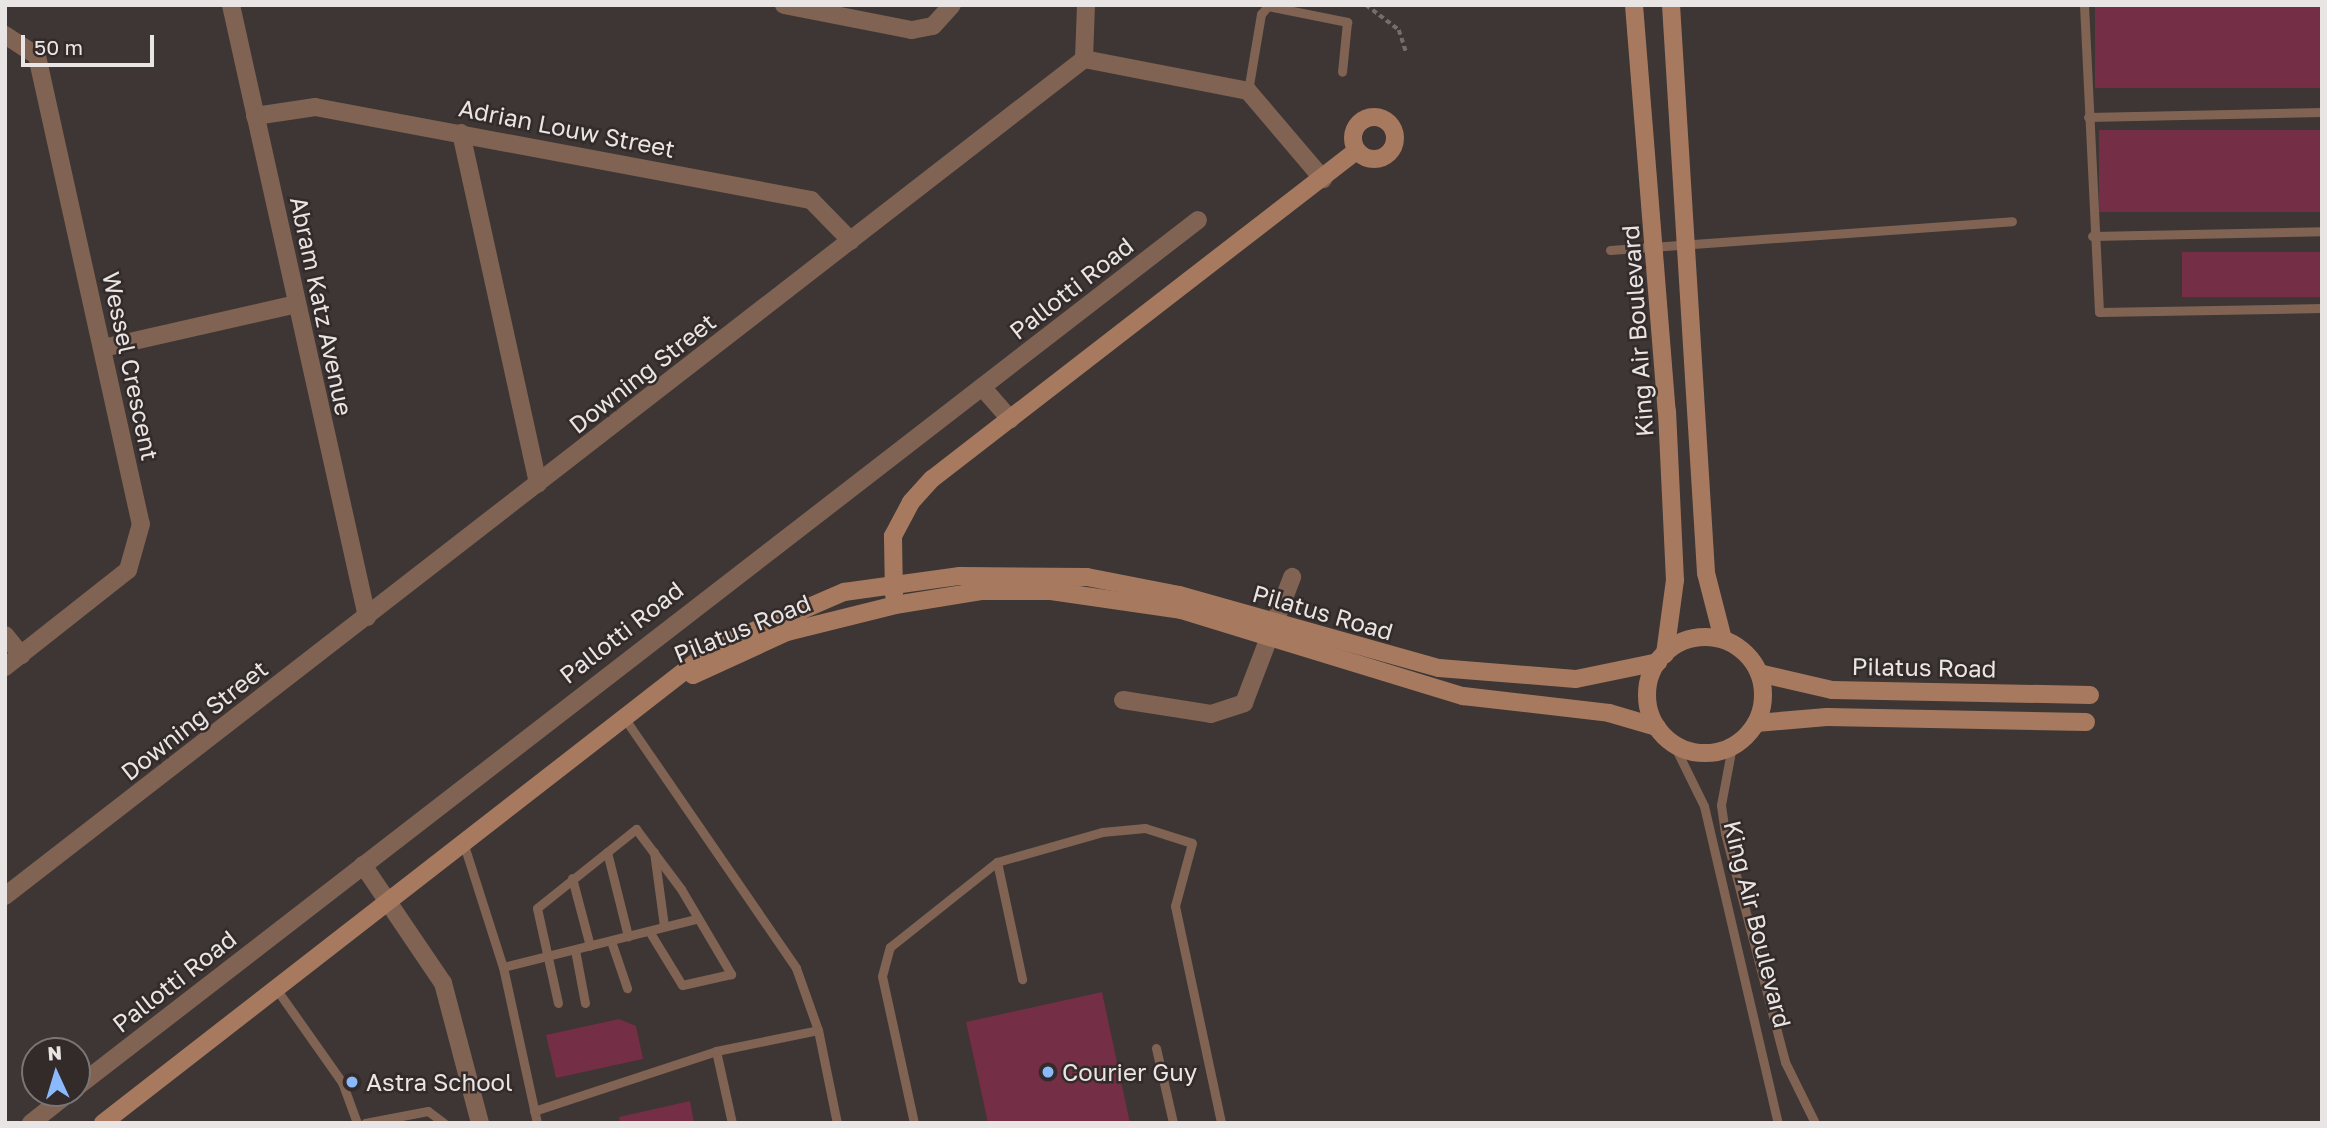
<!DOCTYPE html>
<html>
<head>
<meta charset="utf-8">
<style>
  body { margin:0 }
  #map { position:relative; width:2327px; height:1128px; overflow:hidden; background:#3d3634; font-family:"Golos Text",sans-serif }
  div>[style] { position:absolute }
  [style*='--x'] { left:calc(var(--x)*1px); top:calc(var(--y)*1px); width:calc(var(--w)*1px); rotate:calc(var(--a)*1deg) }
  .building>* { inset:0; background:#742e46; transform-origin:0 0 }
  .path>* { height:3.5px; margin-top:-1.75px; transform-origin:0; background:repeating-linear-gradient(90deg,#746d6c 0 5px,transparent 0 8.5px) }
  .lane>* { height:9px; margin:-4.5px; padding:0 4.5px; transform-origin:4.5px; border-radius:4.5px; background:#806352 }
  .street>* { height:18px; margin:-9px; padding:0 9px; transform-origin:9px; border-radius:9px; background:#806352 }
  .secondary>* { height:18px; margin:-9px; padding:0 9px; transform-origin:9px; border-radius:9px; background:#a77a5f }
  .secondary>.ring { margin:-9px; padding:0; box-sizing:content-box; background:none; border:18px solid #a77a5f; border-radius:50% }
  .dots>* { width:19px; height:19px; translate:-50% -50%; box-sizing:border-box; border:4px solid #332b2a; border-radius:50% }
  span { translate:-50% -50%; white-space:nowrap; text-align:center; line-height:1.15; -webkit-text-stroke:5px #332b2a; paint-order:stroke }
  .street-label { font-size:24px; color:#eae5e5 }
  .poi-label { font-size:24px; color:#eae5e5 }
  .left { translate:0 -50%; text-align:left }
  .frame { position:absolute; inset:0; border:7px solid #eae5e5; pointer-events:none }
  .north { position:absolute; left:21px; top:1037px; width:70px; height:70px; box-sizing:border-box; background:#332b2a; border:2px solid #7c7575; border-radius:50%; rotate:356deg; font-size:19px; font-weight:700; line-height:28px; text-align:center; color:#eae5e5 }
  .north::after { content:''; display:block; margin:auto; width:24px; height:32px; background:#8bbafc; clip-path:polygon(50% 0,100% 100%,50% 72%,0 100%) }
  .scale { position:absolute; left:21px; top:35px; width:133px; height:32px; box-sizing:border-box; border:4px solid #eae5e5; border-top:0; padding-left:9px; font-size:21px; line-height:24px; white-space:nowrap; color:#eae5e5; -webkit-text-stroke:5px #332b2a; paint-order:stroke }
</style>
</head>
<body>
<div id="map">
  <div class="building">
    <i style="left:2322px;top:6px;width:82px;height:227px;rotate:90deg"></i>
    <i style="left:2322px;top:130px;width:82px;height:223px;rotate:90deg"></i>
    <i style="left:2322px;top:252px;width:45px;height:140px;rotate:90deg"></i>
    <i style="clip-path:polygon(1102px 992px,1130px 1123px,988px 1123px,966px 1022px)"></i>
    <i style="clip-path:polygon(619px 1019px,636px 1026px,643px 1059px,556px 1078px,546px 1035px)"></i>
    <i style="clip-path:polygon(690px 1101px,694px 1123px,620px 1123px,619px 1117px)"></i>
  </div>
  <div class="path">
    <i style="--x:1366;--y:5;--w:41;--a:37.1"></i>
    <i style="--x:1399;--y:30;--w:23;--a:72"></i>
  </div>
  <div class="lane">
    <i style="--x:2084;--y:5;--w:307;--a:87.2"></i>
    <i style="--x:2099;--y:312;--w:223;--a:-1"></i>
    <i style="--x:1248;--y:91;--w:78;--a:-80.4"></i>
    <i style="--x:1261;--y:14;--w:11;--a:-49"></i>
    <i style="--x:1268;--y:6;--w:81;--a:11.4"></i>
    <i style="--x:1347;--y:22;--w:50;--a:95.7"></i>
    <i style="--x:2088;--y:117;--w:234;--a:-1.2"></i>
    <i style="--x:2092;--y:236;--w:230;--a:-1.2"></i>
    <i style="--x:1610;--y:250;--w:403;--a:-4.1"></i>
    <i style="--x:625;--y:719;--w:302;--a:55.5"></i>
    <i style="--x:796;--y:968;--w:66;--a:70.5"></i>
    <i style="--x:818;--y:1030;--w:95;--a:78.5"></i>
    <i style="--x:1673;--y:743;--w:70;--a:63.8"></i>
    <i style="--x:1704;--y:806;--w:326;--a:76.9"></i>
    <i style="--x:1732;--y:746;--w:60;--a:100.6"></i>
    <i style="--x:1721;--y:805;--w:28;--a:82"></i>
    <i style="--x:1725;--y:833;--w:237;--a:75.3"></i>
    <i style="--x:1785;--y:1062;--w:68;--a:63.8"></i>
    <i style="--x:463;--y:842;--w:131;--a:72.3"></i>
    <i style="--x:503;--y:967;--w:160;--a:77.7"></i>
    <i style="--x:607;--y:852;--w:87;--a:76"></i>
    <i style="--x:654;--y:852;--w:75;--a:82.3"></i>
    <i style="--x:997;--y:862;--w:120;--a:77.9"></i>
    <i style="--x:572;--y:878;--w:70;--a:75.2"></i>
    <i style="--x:611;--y:941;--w:50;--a:71.2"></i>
    <i style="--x:575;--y:950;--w:54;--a:79.3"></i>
    <i style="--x:503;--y:967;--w:198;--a:-14"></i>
    <i style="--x:277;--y:990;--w:113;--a:54.8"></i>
    <i style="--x:342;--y:1082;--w:44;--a:69.9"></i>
    <i style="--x:558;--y:1003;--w:97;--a:-102.5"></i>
    <i style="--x:537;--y:908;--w:127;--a:-38.6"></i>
    <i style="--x:636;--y:829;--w:75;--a:53.1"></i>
    <i style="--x:681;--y:889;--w:99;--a:59.5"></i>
    <i style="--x:731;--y:974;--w:50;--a:167.3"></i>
    <i style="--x:682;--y:985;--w:63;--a:-121.4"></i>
    <i style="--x:1156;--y:1048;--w:77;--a:77.2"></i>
    <i style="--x:716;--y:1051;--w:74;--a:77.5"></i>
    <i style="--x:534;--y:1111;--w:192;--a:-18.2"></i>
    <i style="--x:716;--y:1051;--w:104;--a:-11.6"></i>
    <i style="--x:365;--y:1123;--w:64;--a:-10.8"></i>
    <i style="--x:428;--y:1111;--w:20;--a:37"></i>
    <i style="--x:914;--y:1123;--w:150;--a:-102.3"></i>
    <i style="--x:882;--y:976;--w:30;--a:-75"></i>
    <i style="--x:890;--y:947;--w:137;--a:-38.5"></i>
    <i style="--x:997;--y:862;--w:109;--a:-15.9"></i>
    <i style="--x:1102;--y:832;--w:43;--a:-5.3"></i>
    <i style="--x:1145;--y:828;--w:49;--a:17.7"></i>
    <i style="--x:1192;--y:843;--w:65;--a:105.1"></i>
    <i style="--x:1175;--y:906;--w:222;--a:78"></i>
  </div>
  <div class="street">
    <i style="--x:231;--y:5;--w:627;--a:77.47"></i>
    <i style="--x:784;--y:5;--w:130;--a:11.1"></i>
    <i style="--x:912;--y:30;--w:21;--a:-11"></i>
    <i style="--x:933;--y:26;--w:28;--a:-48"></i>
    <i style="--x:5;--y:35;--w:38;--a:33"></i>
    <i style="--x:37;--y:56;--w:479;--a:77.5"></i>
    <i style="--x:141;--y:524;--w:48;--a:105.8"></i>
    <i style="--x:128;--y:570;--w:157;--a:141.7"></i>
    <i style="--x:1084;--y:59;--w:54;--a:-87.9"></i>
    <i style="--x:255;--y:116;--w:61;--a:-8.5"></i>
    <i style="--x:315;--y:107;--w:505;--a:10.62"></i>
    <i style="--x:811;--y:200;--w:57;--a:45.7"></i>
    <i style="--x:461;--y:133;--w:359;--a:77.6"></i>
    <i style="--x:103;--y:348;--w:198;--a:-12.8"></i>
    <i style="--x:982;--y:387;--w:43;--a:48.8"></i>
    <i style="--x:5;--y:635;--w:26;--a:51"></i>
    <i style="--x:1123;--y:700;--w:89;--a:9"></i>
    <i style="--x:1211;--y:714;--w:35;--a:-18"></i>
    <i style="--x:1244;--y:703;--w:135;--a:-69.1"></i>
    <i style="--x:363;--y:865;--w:143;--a:55.9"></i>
    <i style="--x:443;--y:983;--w:145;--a:75.2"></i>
    <i style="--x:5;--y:896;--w:1366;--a:-37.8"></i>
    <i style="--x:1084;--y:59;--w:167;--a:11"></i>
    <i style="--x:1248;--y:91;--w:116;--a:49.6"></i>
    <i style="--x:77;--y:1087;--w:1417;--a:-37.72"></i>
    <i style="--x:31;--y:1123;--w:48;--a:-38.3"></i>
  </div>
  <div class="secondary">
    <i style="--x:1634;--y:5;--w:407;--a:85.4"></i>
    <i style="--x:1667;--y:411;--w:169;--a:87.3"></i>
    <i style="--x:1675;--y:580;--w:75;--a:97.7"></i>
    <i style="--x:1671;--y:5;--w:569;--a:86.47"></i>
    <i style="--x:1706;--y:573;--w:68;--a:75.6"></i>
    <i class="ring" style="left:1353px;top:117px;width:24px;height:24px"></i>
    <i style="--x:894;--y:595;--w:59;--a:-91"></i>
    <i style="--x:893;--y:536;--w:38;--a:-62"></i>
    <i style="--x:911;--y:502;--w:31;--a:-48"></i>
    <i style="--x:932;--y:479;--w:536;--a:-37.72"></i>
    <i class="ring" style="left:1647px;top:637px;width:98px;height:98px"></i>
    <i style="--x:1759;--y:673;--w:75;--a:13.1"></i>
    <i style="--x:1832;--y:690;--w:258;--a:1.1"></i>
    <i style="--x:693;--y:675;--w:103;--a:-24.6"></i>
    <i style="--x:787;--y:632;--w:111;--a:-14"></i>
    <i style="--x:895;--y:605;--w:87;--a:-9.2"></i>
    <i style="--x:981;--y:591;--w:70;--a:0"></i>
    <i style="--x:1051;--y:591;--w:131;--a:8.3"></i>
    <i style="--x:1181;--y:610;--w:295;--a:17"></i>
    <i style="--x:1463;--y:696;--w:147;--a:6.6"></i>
    <i style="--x:1609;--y:713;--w:50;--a:16.3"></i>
    <i style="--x:1756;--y:723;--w:71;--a:-4.8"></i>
    <i style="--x:1827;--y:717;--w:259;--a:1.1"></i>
    <i style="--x:103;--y:1123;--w:774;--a:-37.86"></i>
    <i style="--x:714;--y:648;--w:142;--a:-23.3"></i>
    <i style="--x:844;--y:592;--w:117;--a:-7.9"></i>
    <i style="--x:960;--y:576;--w:127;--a:0.5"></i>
    <i style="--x:1087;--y:577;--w:94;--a:11.1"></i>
    <i style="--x:1179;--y:595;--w:270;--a:15.7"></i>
    <i style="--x:1439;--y:668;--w:137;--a:4.6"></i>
    <i style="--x:1576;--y:679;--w:84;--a:-11.7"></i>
  </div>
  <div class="dots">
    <i style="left:1048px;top:1072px;background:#8bbafc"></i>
    <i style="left:352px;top:1082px;background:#8bbafc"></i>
  </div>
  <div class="street-label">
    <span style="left:567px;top:128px;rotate:11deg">Adrian Louw Street</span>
    <span style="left:1071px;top:288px;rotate:-38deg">Pallotti Road</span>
    <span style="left:322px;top:306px;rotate:78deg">Abram Katz Avenue</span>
    <span style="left:1637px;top:331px;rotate:-94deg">King Air Boulevard</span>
    <span style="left:131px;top:366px;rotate:78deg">Wessel Crescent</span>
    <span style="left:642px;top:373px;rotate:-38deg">Downing Street</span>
    <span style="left:1323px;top:612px;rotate:16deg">Pilatus Road</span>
    <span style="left:742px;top:628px;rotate:-22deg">Pilatus Road</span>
    <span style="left:621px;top:632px;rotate:-38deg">Pallotti Road</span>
    <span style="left:1924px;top:667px;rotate:1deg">Pilatus Road</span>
    <span style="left:194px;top:720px;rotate:-38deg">Downing Street</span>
    <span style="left:1758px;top:924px;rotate:76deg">King Air Boulevard</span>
    <span style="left:174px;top:981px;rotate:-38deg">Pallotti Road</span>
  </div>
  <div class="poi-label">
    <span class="left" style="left:1062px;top:1072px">Courier Guy</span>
    <span class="left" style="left:366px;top:1082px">Astra School</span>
  </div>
  <div class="frame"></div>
  <div class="north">N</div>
  <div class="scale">50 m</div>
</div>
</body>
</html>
